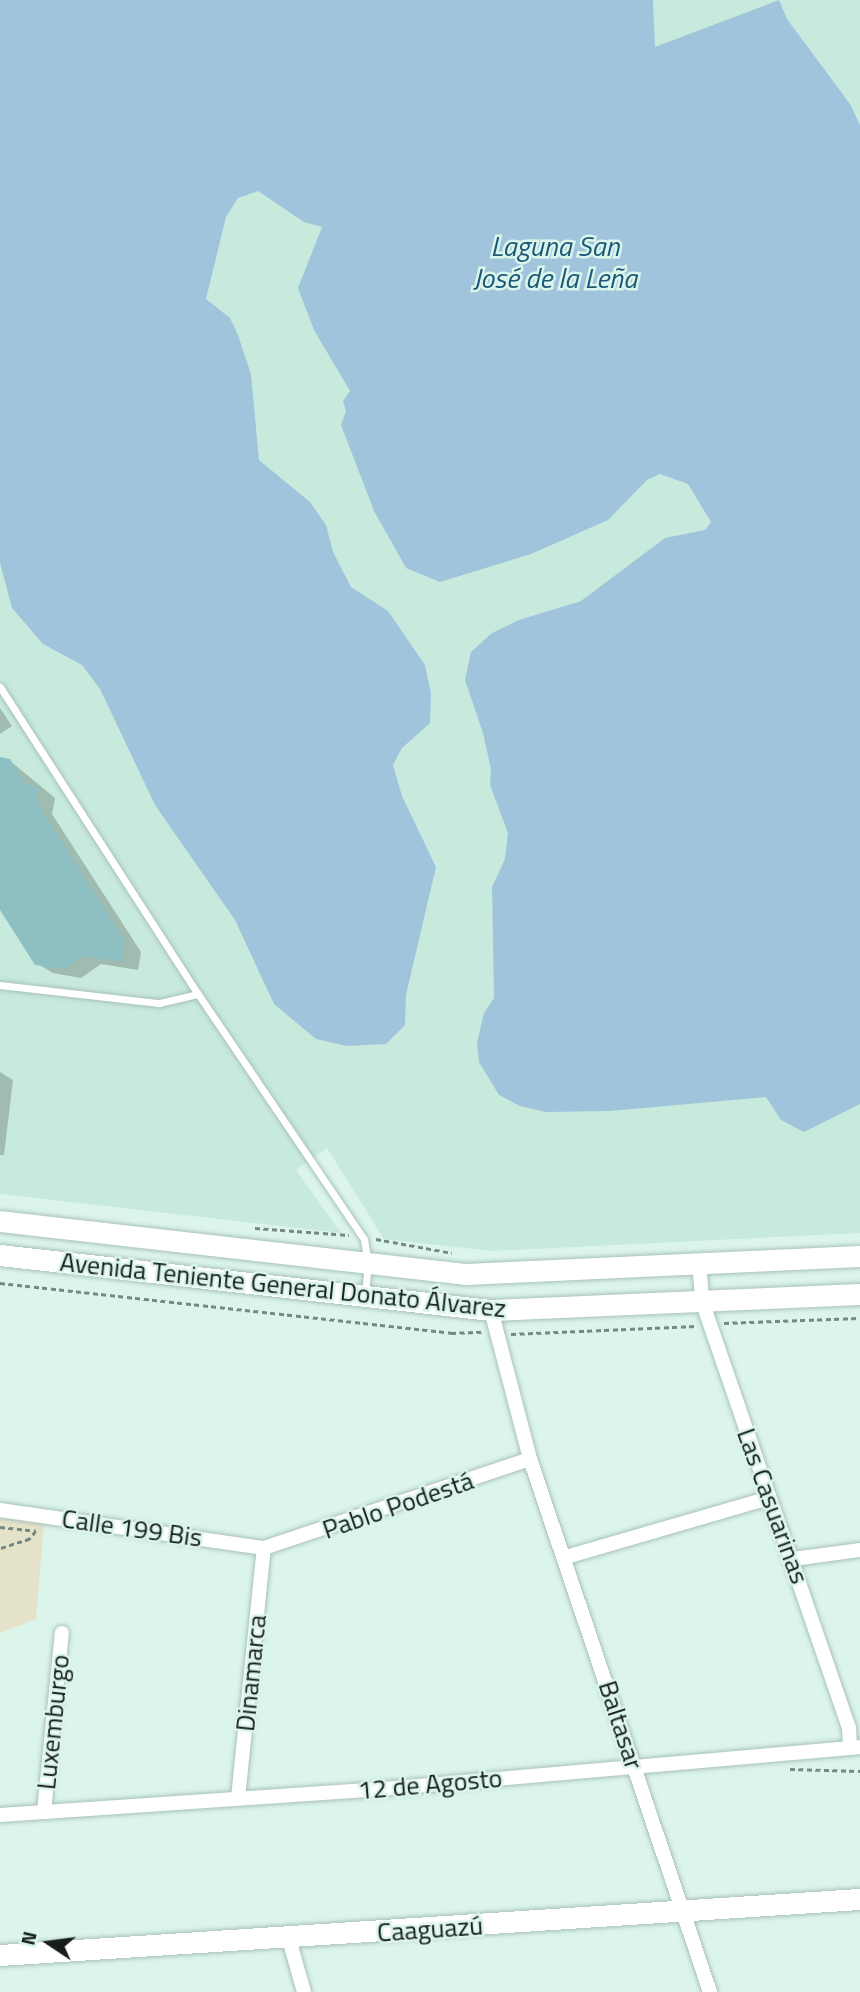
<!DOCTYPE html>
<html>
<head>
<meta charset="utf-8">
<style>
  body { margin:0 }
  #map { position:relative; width:860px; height:1992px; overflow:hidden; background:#dcf5eb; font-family:"Titillium Web",sans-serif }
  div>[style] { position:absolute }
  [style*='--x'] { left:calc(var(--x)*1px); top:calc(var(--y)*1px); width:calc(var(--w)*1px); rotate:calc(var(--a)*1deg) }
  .built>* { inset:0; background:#c8eadd }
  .green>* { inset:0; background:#e4e2c9 }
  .water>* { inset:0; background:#9fc4dc }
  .shadow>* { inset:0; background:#0003 }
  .building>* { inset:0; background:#8ebfc3 }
  .path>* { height:2.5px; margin-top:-1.25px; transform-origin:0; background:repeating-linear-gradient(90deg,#778882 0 5px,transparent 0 8.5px) }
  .roads { filter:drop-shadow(0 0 2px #a9c2b8) drop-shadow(0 0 2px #a9c2b8) }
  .service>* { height:7px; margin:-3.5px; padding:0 3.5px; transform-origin:3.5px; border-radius:3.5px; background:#fff }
  .minor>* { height:14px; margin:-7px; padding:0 7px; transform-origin:7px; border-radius:7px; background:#fff }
  .secondary>* { height:21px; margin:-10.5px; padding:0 10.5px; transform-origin:10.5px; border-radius:10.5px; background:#fff }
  span { translate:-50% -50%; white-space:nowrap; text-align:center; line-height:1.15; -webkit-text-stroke:5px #dcf5eb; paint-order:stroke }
  .street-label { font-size:26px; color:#151e1b }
  .water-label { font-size:28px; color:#1b597a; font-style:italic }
  .north { position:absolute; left:14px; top:1908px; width:70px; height:70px; -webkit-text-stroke:5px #dcf5eb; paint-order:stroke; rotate:283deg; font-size:19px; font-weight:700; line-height:28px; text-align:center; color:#151e1b }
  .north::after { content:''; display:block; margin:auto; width:24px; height:32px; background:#151e1b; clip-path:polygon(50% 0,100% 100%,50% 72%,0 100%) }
</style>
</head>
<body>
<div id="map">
  <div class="built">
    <i style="clip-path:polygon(0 0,860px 0,860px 1233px,491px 1251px,384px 1239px,327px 1148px,296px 1170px,341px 1233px,0 1194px)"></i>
  </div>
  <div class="green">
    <i style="clip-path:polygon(0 1518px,44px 1523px,36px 1619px,0 1633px)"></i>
  </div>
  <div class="water">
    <i style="clip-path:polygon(0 0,653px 0,655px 47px,779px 0,787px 19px,850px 104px,860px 125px,860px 1104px,804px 1132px,781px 1120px,766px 1097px,610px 1111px,546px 1112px,520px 1106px,499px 1095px,479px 1062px,477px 1043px,484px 1013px,494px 998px,492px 887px,505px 859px,508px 833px,490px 785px,491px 769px,483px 733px,465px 680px,471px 652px,492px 633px,519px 620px,581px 601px,665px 538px,705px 530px,711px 522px,688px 484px,660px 474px,647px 480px,608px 520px,531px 554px,440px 582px,406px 568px,374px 511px,341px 425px,346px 411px,343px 401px,350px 391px,314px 330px,298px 288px,322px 227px,304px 222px,258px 191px,238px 198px,226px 217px,206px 299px,230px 318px,238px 335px,251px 374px,259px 460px,310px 502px,326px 525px,333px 552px,351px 587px,388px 611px,425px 665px,431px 693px,430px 723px,402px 748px,393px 765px,402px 796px,436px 867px,406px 995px,405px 1025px,386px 1044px,347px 1046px,316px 1039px,274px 1004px,235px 920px,155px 805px,100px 689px,82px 665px,43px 644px,12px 608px,0 563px)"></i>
  </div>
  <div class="shadow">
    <i style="clip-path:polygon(0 708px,12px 726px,0 734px)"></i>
    <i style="clip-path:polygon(9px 760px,55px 798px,52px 814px,141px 952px,138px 970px,101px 964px,81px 978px,53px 973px,36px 963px,0 907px,0 761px)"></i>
    <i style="clip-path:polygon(0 1072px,13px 1080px,4px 1155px,0 1155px)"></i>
  </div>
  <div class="building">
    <i style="clip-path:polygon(0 757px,10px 759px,26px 784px,39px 787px,37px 803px,125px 941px,122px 962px,84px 956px,64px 969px,35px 965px,0 910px)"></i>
  </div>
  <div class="path">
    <i style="--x:255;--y:1228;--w:94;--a:4.3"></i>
    <i style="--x:376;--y:1239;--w:77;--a:10.4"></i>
    <i style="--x:0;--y:1283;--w:454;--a:6.3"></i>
    <i style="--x:451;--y:1333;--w:33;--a:-2"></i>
    <i style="--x:724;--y:1323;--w:136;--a:-2.1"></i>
    <i style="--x:511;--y:1334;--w:186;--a:-2.5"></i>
    <i style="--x:0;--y:1527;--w:36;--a:6"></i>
    <i style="--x:36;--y:1531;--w:10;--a:127"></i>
    <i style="--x:30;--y:1539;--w:32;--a:162"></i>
    <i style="--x:790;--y:1769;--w:70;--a:1.6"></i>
  </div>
  <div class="roads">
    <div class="service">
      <i style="--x:0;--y:687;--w:365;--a:57.2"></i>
      <i style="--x:198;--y:994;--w:296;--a:55.9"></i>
      <i style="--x:364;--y:1239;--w:25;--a:81"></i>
      <i style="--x:368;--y:1264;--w:30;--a:96"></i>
      <i style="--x:0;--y:985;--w:160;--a:6.5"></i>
      <i style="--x:159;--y:1003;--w:40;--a:-13"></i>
    </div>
    <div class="minor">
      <i style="--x:699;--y:1263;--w:38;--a:85"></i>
      <i style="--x:702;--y:1301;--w:451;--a:71"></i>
      <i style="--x:849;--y:1727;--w:21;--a:87"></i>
      <i style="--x:491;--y:1310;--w:154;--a:75.3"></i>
      <i style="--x:530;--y:1459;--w:563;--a:71.34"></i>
      <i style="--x:0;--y:1510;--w:267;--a:8.2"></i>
      <i style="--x:264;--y:1548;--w:280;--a:-18.5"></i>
      <i style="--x:566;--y:1557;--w:211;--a:-16.2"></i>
      <i style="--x:793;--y:1559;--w:68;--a:-7.7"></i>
      <i style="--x:238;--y:1798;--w:251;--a:-84.1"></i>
      <i style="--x:44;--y:1812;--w:180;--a:-84.3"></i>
      <i style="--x:0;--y:1815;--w:372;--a:-3.9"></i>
      <i style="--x:371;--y:1790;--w:491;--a:-5"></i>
      <i style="--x:289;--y:1939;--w:55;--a:74.2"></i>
    </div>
    <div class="secondary">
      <i style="--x:0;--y:1221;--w:468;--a:6.5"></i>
      <i style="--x:465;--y:1274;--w:395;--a:-2.6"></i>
      <i style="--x:0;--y:1255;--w:494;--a:6.4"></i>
      <i style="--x:491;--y:1310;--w:369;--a:-2.5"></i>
      <i style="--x:0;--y:1955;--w:862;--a:-3.73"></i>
    </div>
  </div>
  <div class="street-label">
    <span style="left:283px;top:1285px;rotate:6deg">Avenida Teniente General Donato Álvarez</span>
    <span style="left:398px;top:1505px;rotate:-19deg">Pablo Podestá</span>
    <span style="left:773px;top:1506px;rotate:70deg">Las Casuarinas</span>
    <span style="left:132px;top:1528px;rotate:8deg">Calle 199 Bis</span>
    <span style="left:251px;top:1673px;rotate:-84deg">Dinamarca</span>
    <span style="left:53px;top:1722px;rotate:-84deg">Luxemburgo</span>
    <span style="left:621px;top:1725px;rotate:72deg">Baltasar</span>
    <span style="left:430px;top:1784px;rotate:-5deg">12 de Agosto</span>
    <span style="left:430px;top:1929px;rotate:-4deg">Caaguazú</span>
  </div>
  <div class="water-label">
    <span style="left:555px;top:262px">Laguna San<br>José de la Leña</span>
  </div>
  <div class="north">N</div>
</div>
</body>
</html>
